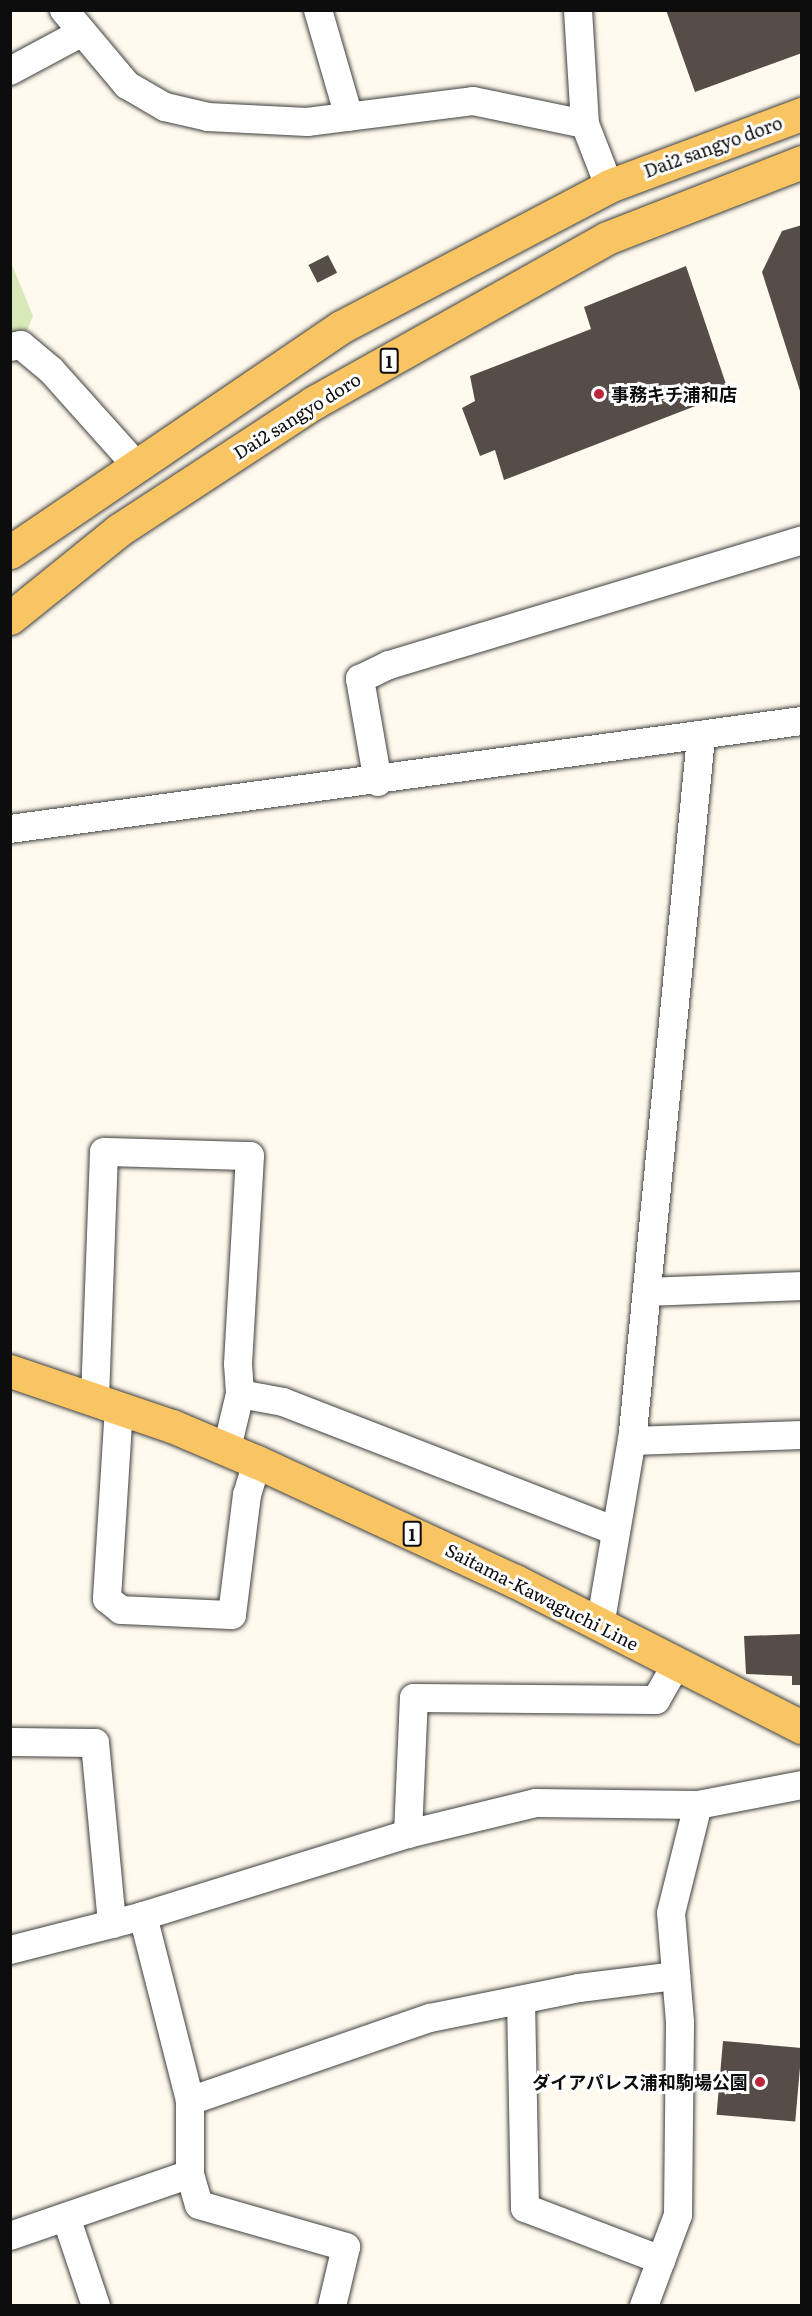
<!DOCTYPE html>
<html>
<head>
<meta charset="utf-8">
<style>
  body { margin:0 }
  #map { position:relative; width:812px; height:2316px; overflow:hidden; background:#fffaed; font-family:Literata,"Noto Sans JP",serif }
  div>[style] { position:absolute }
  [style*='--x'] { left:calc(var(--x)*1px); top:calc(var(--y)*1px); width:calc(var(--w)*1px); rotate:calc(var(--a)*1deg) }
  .green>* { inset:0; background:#d6e9b7 }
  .building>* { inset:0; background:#564d49; transform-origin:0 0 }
  .roads { filter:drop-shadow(0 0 2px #404040) drop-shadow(0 0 2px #404040) }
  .minor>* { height:28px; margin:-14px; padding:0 14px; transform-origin:14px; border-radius:14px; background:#fff }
  .primary>* { height:33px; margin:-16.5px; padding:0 16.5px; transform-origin:16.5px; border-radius:16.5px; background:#f9c563 }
  .dots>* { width:16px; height:16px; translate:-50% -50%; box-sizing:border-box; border:3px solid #fff; border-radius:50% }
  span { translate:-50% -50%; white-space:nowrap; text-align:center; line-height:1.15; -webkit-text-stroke:6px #fff; paint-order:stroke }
  .shield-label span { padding:2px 4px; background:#fff; border:2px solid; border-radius:4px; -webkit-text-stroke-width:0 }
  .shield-label { font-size:16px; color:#0d0d0d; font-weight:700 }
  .street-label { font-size:18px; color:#0d0d0d }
  .poi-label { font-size:18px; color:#0d0d0d; font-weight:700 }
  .left { translate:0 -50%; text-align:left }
  .right { translate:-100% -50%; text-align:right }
  .frame { position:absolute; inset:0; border:12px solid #0d0d0d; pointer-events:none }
</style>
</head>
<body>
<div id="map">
  <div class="green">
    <i style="clip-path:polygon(10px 260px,33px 316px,21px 345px,10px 347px)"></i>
  </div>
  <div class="building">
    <i style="clip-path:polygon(666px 10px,802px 10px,802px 53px,695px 92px)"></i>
    <i style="clip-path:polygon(802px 225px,802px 394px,801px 394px,762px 272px,782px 231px)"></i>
    <i style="left:328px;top:255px;width:20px;height:22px;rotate:63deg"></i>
    <i style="clip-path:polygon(686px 266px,729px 393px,504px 480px,495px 450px,480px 456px,462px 408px,475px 401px,470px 376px,591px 329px,584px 307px)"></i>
    <i style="clip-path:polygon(802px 1634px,802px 1685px,792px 1685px,792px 1676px,746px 1674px,744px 1636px)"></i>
    <i style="left:723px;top:2041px;width:79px;height:74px;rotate:5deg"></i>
  </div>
  <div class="roads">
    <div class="minor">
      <i style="--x:64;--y:10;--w:98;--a:50"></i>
      <i style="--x:127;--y:85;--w:44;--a:30.1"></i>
      <i style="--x:165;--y:107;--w:44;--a:13.1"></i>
      <i style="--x:208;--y:117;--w:99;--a:2.9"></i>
      <i style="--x:307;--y:122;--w:167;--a:-7.2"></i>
      <i style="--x:473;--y:101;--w:114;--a:11.6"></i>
      <i style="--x:318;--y:10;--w:111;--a:73.8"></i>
      <i style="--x:578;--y:10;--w:114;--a:86.5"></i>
      <i style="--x:585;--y:124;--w:66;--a:68.8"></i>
      <i style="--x:10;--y:71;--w:81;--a:-28.2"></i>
      <i style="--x:10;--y:347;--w:11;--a:-10"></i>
      <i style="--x:21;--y:345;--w:39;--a:40"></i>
      <i style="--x:51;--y:370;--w:126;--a:48.2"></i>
      <i style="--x:378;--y:782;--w:105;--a:-99.9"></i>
      <i style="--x:360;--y:679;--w:32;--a:-26"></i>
      <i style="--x:389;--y:665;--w:432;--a:-16.8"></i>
      <i style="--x:10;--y:829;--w:799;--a:-7.77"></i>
      <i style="--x:647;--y:1292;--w:155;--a:-2.2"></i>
      <i style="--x:240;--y:1394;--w:44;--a:10.5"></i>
      <i style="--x:283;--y:1402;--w:357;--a:21.2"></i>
      <i style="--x:95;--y:1398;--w:246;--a:-87.9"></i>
      <i style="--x:104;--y:1152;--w:146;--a:1.6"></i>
      <i style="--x:250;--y:1156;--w:208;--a:93.3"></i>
      <i style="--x:238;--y:1364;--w:30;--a:86"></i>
      <i style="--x:240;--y:1394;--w:56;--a:103.5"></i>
      <i style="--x:119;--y:1407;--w:192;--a:93.6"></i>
      <i style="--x:107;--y:1599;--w:18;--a:38"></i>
      <i style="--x:121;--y:1610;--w:111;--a:2.6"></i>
      <i style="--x:232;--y:1615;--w:121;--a:-82.9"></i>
      <i style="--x:247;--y:1495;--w:34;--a:-73"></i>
      <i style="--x:632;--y:1441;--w:170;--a:-2"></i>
      <i style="--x:600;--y:1626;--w:197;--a:-80.3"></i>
      <i style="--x:633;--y:1432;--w:698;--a:-84.41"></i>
      <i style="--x:10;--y:1742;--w:85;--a:0.7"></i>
      <i style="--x:95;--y:1743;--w:182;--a:84.6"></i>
      <i style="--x:408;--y:1834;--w:136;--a:-87.5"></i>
      <i style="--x:414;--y:1698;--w:242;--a:0.5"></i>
      <i style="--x:656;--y:1700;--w:40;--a:-60.3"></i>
      <i style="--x:143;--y:1916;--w:191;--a:75.7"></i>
      <i style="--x:190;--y:2101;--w:73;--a:90"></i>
      <i style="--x:190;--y:2174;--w:32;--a:74"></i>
      <i style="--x:199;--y:2205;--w:153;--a:15.9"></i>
      <i style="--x:346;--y:2247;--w:61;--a:103.3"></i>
      <i style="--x:10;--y:1950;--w:137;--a:-14.3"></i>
      <i style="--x:143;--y:1916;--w:277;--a:-17.2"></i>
      <i style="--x:408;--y:1834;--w:132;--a:-13.6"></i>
      <i style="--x:536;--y:1803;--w:162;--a:0.7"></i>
      <i style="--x:698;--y:1805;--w:106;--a:-10.9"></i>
      <i style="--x:521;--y:2000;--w:208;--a:88.9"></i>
      <i style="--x:525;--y:2208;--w:146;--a:20.9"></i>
      <i style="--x:190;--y:2101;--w:254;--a:-19.1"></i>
      <i style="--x:430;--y:2018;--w:152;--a:-11.4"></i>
      <i style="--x:579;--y:1988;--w:98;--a:-7.1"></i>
      <i style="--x:66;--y:2217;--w:94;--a:71.4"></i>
      <i style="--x:10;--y:2236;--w:190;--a:-19"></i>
      <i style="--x:644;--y:2306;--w:97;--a:-69.5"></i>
      <i style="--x:678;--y:2215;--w:193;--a:-89.4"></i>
      <i style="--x:680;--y:2022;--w:109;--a:-94.7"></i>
      <i style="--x:671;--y:1913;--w:111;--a:-76"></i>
    </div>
    <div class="primary">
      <i style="--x:10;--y:552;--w:400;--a:-34.2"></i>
      <i style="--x:341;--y:327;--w:303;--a:-27.7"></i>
      <i style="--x:609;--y:186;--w:206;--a:-20.5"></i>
      <i style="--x:10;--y:618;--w:140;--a:-38.9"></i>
      <i style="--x:119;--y:530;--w:232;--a:-33.2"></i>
      <i style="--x:313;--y:403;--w:337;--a:-29.3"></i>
      <i style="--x:607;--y:238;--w:209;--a:-21.3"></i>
      <i style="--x:10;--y:1371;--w:171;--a:18.8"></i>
      <i style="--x:172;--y:1426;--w:92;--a:23"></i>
      <i style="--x:257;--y:1462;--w:284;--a:24.8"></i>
      <i style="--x:515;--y:1581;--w:322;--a:27"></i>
    </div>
  </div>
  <div class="dots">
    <i style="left:599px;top:394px;background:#be243c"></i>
    <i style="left:760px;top:2082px;background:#be243c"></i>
  </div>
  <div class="shield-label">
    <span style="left:389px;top:361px">1</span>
    <span style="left:412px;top:1534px">1</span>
  </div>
  <div class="street-label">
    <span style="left:713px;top:147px;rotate:-20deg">Dai2 sangyo doro</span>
    <span style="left:297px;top:416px;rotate:-32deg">Dai2 sangyo doro</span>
    <span style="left:542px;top:1597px;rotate:27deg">Saitama-Kawaguchi Line</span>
  </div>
  <div class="poi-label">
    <span class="left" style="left:611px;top:394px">事務キチ浦和店</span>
    <span class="right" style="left:748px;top:2082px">ダイアパレス浦和駒場公園</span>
  </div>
  <div class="frame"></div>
</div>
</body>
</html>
